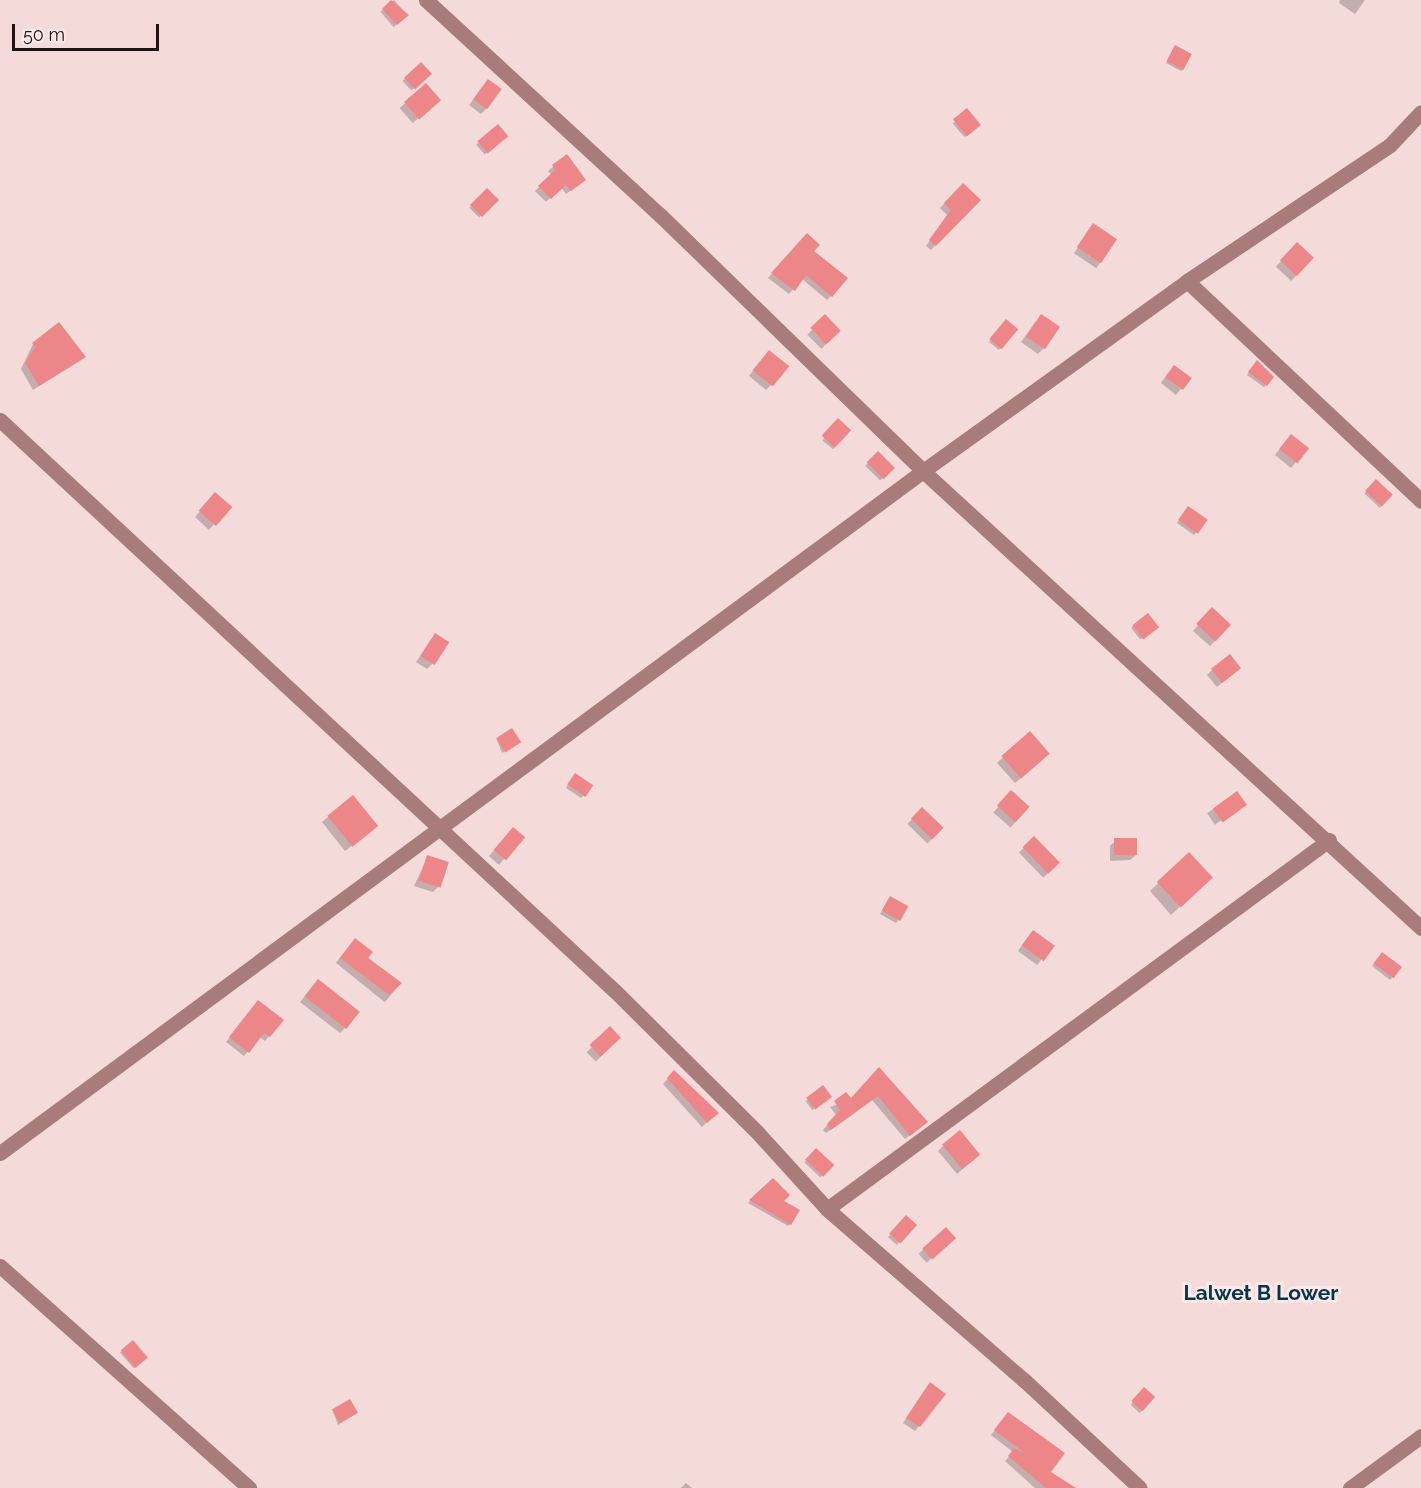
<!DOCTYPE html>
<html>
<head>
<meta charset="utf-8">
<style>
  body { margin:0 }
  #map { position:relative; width:1421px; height:1488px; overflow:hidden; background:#f4dad9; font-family:Raleway,sans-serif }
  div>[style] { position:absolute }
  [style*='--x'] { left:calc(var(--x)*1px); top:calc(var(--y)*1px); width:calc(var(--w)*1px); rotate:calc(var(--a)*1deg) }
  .shadow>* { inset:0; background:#0003; transform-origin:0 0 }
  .building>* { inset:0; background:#ed8688; transform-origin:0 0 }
  .street>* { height:15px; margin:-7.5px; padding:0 7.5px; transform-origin:7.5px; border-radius:7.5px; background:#a97c7c }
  span { translate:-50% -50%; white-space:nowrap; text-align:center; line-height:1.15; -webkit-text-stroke:6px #fee8e8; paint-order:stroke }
  .quarter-label { font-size:21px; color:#043549; font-weight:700 }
  .scale { position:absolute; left:12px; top:24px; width:147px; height:27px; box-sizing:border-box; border:3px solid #1e1515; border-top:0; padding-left:8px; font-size:18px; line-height:21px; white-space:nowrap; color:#1e1515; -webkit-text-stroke:4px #fee8e8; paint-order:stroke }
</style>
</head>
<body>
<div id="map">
  <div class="shadow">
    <i style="left:394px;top:0;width:20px;height:18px;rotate:49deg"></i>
    <i style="clip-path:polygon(1340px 0,1365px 0,1355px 14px,1339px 3px)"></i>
    <i style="clip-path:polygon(1175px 47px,1184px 69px,1181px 71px,1166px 63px)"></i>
    <i style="left:421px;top:64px;width:13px;height:25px;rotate:48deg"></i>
    <i style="left:426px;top:85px;width:20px;height:35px;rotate:49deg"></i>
    <i style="clip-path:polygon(483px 86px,486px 109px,481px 114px,469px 105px)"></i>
    <i style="left:967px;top:111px;width:18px;height:19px;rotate:49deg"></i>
    <i style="left:497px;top:126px;width:13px;height:28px;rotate:48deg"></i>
    <i style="clip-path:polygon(567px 156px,580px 184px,566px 194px,561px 187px,546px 202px,535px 191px,552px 175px,548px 171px)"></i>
    <i style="clip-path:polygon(963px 185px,979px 200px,931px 250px,926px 246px,947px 215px,940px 208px)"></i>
    <i style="left:487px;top:190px;width:14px;height:25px;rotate:45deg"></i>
    <i style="left:1093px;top:225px;width:27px;height:34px;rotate:34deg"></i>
    <i style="clip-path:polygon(807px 235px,831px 296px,827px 300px,802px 279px,789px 294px,768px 278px)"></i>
    <i style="left:1297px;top:244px;width:21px;height:31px;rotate:43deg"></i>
    <i style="left:825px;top:317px;width:20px;height:25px;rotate:45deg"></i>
    <i style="clip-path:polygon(1036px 321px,1043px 349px,1038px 354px,1021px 342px)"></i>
    <i style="clip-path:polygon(1004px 323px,1016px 330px,999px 350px,989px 342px)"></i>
    <i style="clip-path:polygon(33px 344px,79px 361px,33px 390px,21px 369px)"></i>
    <i style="clip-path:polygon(764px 357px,771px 385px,766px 390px,749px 376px)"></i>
    <i style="clip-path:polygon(1255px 364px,1266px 385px,1264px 387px,1247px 375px)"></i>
    <i style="clip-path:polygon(1169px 372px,1190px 378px,1176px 395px,1161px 383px)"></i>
    <i style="left:838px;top:421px;width:14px;height:25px;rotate:39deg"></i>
    <i style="clip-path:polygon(1286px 441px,1307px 449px,1291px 468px,1275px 455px)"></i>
    <i style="left:878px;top:453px;width:21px;height:18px;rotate:45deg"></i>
    <i style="left:1376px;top:481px;width:21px;height:17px;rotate:43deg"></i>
    <i style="clip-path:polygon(210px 500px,229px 507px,209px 530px,195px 517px)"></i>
    <i style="clip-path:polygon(1186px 510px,1196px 533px,1194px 535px,1177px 523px)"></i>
    <i style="left:1148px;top:615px;width:15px;height:21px;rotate:53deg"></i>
    <i style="clip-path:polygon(1207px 615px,1215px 641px,1210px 646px,1193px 631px)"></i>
    <i style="clip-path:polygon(435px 635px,432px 664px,427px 669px,416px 662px)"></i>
    <i style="clip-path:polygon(1212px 670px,1234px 673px,1217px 687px,1207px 675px)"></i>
    <i style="clip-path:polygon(497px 740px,517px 744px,502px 753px)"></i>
    <i style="clip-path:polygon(1002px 758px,1043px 759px,1015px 783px,997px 763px)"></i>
    <i style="clip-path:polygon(573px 777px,591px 786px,581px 798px,566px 788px)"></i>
    <i style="left:1011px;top:792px;width:23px;height:27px;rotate:41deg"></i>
    <i style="left:1237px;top:793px;width:14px;height:36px;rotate:56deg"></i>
    <i style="clip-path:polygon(353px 797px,371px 831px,345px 851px,322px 822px)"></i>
    <i style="left:922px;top:809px;width:28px;height:21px;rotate:44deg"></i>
    <i style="clip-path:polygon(508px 834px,523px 837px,499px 865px,489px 856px)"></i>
    <i style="left:1034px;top:838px;width:35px;height:21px;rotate:46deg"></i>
    <i style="clip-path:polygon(1115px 841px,1136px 855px,1130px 860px,1110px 861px,1110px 846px)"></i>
    <i style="clip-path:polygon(1189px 855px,1202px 886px,1171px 915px,1150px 891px)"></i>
    <i style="clip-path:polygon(428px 856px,438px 887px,433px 892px,414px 886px)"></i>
    <i style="clip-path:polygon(888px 900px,898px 921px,896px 923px,880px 914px)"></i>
    <i style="clip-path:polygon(1028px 937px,1052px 946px,1037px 965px,1018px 951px)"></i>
    <i style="left:351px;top:944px;width:63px;height:24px;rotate:39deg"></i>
    <i style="clip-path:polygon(1380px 956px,1392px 978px,1390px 980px,1372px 966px)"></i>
    <i style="clip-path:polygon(313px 986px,345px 1028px,340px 1033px,300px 1002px)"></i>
    <i style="clip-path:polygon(254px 1006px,282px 1020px,265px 1041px,260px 1037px,244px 1056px,226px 1042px)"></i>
    <i style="left:610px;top:1029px;width:13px;height:33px;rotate:45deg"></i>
    <i style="clip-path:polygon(879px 1069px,921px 1126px,905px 1139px,872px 1100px,826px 1133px,823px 1130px,836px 1115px,830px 1107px,850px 1100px)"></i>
    <i style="clip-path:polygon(674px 1072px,717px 1113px,702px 1127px,663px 1084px)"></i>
    <i style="left:823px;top:1088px;width:11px;height:22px;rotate:52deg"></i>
    <i style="clip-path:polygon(943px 1146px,973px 1160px,957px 1174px,938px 1151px)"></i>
    <i style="left:816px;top:1150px;width:22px;height:17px;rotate:43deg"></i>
    <i style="clip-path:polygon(773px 1180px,790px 1224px,788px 1226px,748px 1203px)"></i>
    <i style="left:906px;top:1217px;width:12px;height:27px;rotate:42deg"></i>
    <i style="left:946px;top:1229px;width:12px;height:37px;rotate:48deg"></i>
    <i style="left:132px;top:1342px;width:21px;height:16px;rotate:49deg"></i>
    <i style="clip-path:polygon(926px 1388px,919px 1426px,915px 1431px,903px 1423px)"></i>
    <i style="left:1144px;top:1390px;width:12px;height:20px;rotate:42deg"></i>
    <i style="clip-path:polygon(333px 1411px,354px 1415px,338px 1425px)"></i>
    <i style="clip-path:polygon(1004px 1418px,1049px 1472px,1066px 1488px,1035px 1488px,1005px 1461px,1013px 1452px,991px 1435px)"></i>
    <i style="clip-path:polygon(686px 1483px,692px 1488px,681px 1488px)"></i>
  </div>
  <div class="building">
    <i style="clip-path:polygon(391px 0,409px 15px,397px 25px,382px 9px)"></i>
    <i style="left:1175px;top:45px;width:19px;height:18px;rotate:28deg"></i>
    <i style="left:421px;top:62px;width:16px;height:23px;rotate:47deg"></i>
    <i style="left:488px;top:79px;width:17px;height:25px;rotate:36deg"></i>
    <i style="left:426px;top:83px;width:23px;height:29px;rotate:49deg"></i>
    <i style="left:967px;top:108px;width:22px;height:18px;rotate:51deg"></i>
    <i style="left:498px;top:124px;width:16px;height:27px;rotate:50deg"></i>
    <i style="clip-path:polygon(567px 154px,586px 180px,571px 191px,566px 185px,551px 199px,538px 186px,555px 170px,552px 165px)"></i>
    <i style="clip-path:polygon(963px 183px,981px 200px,936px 246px,929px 240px,951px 210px,944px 203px)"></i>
    <i style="left:487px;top:188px;width:17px;height:24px;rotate:45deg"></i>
    <i style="left:1093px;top:223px;width:29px;height:29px;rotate:34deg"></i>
    <i style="clip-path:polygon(807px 233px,820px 245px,814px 251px,848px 278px,832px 297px,806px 275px,795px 291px,771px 273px)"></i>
    <i style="left:1297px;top:242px;width:23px;height:25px;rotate:43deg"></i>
    <i style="left:825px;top:314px;width:23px;height:20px;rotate:47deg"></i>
    <i style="left:1041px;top:314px;width:23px;height:27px;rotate:34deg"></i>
    <i style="left:1006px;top:319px;width:16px;height:26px;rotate:40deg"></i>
    <i style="clip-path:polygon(59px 322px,86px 357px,39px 386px,25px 363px,35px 347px,32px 343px)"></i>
    <i style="left:769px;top:350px;width:26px;height:26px;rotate:39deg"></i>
    <i style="clip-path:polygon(1257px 360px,1274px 377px,1267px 386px,1248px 372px)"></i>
    <i style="left:1174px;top:365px;width:22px;height:15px;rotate:36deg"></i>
    <i style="left:838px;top:418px;width:18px;height:24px;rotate:43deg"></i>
    <i style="left:1291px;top:434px;width:23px;height:19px;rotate:38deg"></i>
    <i style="left:878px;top:451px;width:24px;height:16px;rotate:45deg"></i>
    <i style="left:1376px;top:479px;width:23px;height:16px;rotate:43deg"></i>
    <i style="left:215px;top:492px;width:23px;height:25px;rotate:41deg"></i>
    <i style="left:1188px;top:506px;width:24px;height:17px;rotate:35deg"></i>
    <i style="left:1212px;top:607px;width:26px;height:23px;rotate:43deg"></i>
    <i style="left:1148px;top:613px;width:18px;height:20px;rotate:52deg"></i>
    <i style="left:435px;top:633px;width:17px;height:27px;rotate:33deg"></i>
    <i style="left:1230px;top:654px;width:18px;height:24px;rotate:52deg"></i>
    <i style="left:512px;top:728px;width:17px;height:19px;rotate:57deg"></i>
    <i style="left:1030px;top:731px;width:30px;height:38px;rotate:49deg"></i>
    <i style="left:575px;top:773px;width:22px;height:14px;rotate:34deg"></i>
    <i style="left:1011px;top:790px;width:25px;height:21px;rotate:42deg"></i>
    <i style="left:1237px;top:791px;width:17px;height:30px;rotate:54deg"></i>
    <i style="left:353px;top:795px;width:40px;height:33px;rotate:51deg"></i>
    <i style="left:922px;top:807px;width:30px;height:16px;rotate:44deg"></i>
    <i style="left:513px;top:827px;width:16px;height:30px;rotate:40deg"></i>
    <i style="left:1034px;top:836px;width:37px;height:16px;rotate:46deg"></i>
    <i style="left:1137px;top:838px;width:17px;height:23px;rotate:90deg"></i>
    <i style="left:1189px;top:852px;width:35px;height:44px;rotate:47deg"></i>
    <i style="left:427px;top:855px;width:23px;height:27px;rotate:18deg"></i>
    <i style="left:890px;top:896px;width:21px;height:17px;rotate:29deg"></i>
    <i style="left:1033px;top:930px;width:27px;height:19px;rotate:36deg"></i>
    <i style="clip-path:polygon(355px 938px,373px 952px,368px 958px,402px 983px,389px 995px,340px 958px)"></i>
    <i style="left:1382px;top:952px;width:25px;height:14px;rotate:37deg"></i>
    <i style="left:318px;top:979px;width:53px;height:22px;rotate:38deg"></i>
    <i style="clip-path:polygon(258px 1000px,284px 1020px,270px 1037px,264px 1033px,249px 1053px,229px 1037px)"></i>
    <i style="left:610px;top:1026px;width:16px;height:28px;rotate:47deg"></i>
    <i style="clip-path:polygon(879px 1067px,928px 1122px,910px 1136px,878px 1096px,831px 1130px,827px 1124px,840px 1110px,834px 1101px,846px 1092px,851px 1098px)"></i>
    <i style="clip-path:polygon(674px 1070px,719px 1113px,707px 1123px,667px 1078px)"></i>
    <i style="left:823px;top:1085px;width:15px;height:21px;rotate:53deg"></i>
    <i style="left:960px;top:1130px;width:32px;height:23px;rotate:51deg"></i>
    <i style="left:816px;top:1148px;width:25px;height:16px;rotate:43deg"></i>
    <i style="clip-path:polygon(773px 1178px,790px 1195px,784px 1201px,800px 1210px,791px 1225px,749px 1200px)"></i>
    <i style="left:906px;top:1215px;width:15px;height:25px;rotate:42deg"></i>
    <i style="left:946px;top:1227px;width:15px;height:32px;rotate:48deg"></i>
    <i style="left:133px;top:1340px;width:23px;height:16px;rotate:50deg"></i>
    <i style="clip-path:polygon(930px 1382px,946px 1394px,920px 1427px,906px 1418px)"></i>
    <i style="left:1144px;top:1387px;width:15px;height:19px;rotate:42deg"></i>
    <i style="left:350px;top:1399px;width:16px;height:21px;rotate:60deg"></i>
    <i style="clip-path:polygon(1008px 1412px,1065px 1453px,1051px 1472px,1076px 1488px,1046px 1488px,1008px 1456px,1014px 1448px,1026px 1454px,994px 1430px)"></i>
  </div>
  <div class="street">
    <i style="--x:426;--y:0;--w:318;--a:42.6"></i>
    <i style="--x:660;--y:215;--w:367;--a:44.2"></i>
    <i style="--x:923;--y:471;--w:676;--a:42.54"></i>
    <i style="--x:1187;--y:281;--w:321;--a:43.2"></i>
    <i style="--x:0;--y:420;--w:839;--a:42.88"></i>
    <i style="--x:615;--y:991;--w:200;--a:44.8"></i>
    <i style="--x:757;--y:1132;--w:104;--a:47.7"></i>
    <i style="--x:827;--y:1209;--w:261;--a:41"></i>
    <i style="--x:1024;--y:1380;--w:158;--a:43"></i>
    <i style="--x:0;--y:1153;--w:1148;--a:-36.46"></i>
    <i style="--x:923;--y:471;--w:325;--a:-35.7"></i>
    <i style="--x:1187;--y:281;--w:244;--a:-33.8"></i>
    <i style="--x:1390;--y:145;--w:45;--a:-46.8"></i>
    <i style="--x:827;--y:1209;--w:623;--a:-36.32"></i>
    <i style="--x:0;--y:1266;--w:334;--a:41.7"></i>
    <i style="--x:1350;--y:1488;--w:88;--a:-36.2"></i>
  </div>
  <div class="quarter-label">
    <span style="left:1261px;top:1293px">Lalwet B Lower</span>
  </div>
  <div class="scale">50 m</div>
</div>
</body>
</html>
